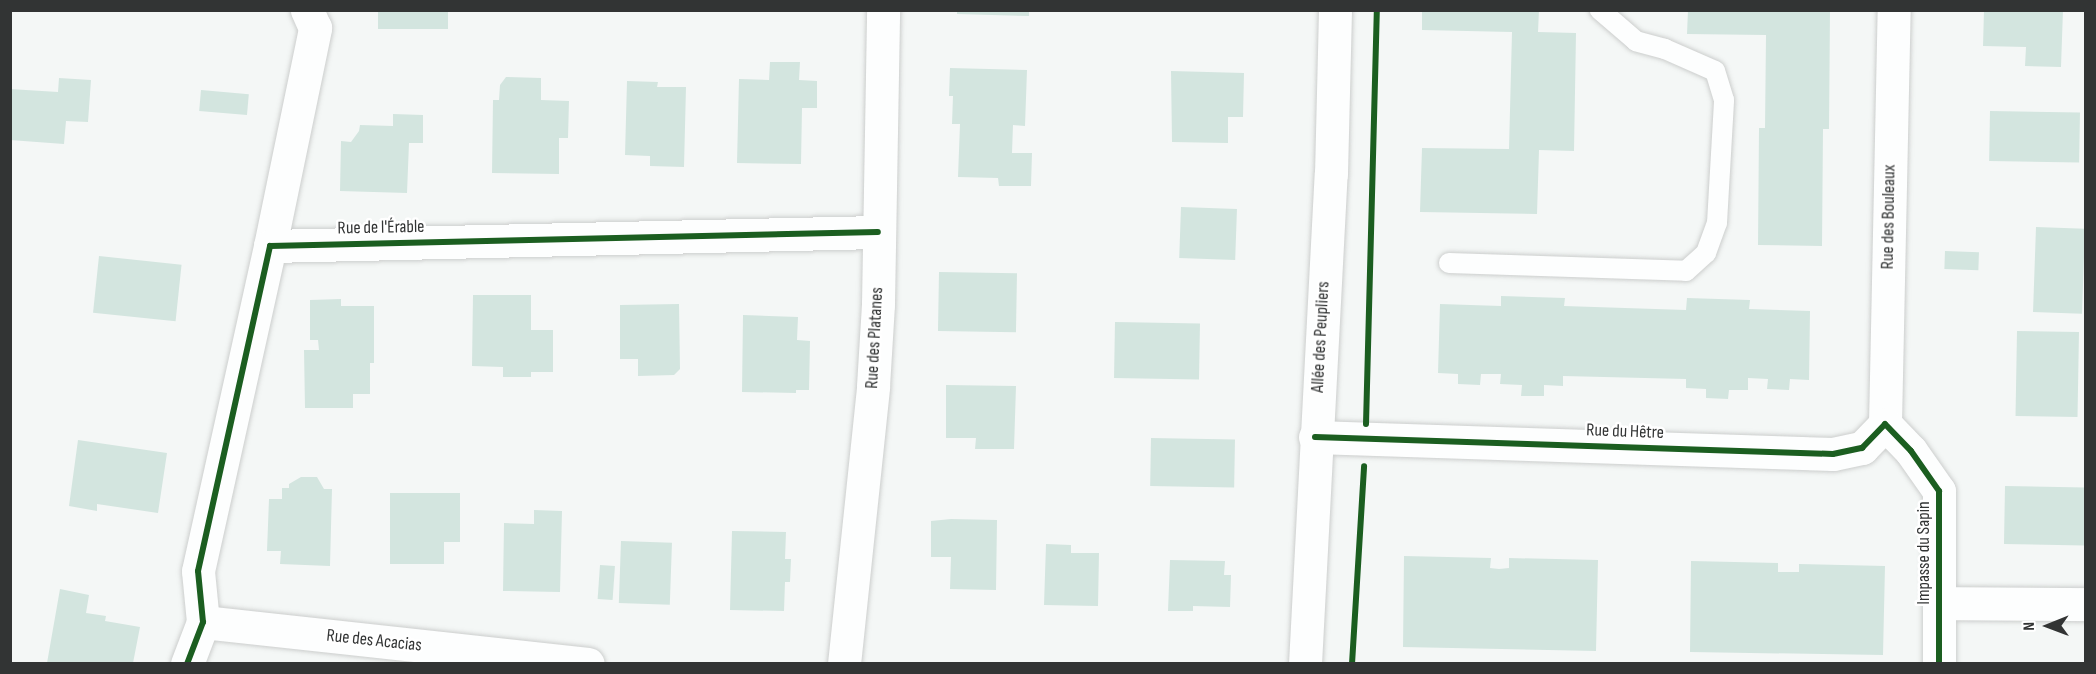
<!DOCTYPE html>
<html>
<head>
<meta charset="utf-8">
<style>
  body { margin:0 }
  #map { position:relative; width:2096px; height:674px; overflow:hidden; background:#f4f7f6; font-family:"Sofia Sans Condensed",sans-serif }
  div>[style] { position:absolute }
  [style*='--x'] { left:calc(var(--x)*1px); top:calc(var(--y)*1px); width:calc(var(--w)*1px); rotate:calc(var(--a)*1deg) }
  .building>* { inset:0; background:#d3e5df; transform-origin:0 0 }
  .roads { filter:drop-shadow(0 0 2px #cccecd) drop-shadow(0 0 2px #cccecd) }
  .lane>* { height:20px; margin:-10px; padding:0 10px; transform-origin:10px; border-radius:10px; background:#fdfefe }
  .street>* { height:33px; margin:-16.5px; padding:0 16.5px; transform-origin:16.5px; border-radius:16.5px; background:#fdfefe }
  .cycleway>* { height:6px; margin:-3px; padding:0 3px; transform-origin:3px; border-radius:3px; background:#1b5e20 }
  span { translate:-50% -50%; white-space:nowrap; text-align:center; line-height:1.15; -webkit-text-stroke:5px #fff; paint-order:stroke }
  .street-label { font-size:18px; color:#323434 }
  .frame { position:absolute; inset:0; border:12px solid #323434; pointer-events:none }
  .north { position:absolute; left:2018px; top:596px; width:60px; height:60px; -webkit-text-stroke:4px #fff; paint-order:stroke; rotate:269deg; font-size:16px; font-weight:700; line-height:24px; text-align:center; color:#323434 }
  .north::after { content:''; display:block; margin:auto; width:21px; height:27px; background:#323434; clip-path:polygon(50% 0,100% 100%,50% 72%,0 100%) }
</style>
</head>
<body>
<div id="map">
  <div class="building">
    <i style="left:378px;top:10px;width:70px;height:19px"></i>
    <i style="clip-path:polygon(957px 10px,1029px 10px,1029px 16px,957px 14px)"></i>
    <i style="clip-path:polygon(1422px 10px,1539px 10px,1538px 32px,1576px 33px,1574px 151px,1539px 150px,1537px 214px,1420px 212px,1422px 148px,1509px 149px,1512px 32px,1422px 30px)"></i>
    <i style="clip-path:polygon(1688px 10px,1830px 10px,1829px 129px,1823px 129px,1822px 246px,1758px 245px,1759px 128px,1765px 128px,1766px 35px,1687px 34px)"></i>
    <i style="clip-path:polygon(1984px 10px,2063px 10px,2061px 67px,2025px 66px,2026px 47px,1983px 46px)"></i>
    <i style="clip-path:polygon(770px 62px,800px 62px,799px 80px,817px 81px,817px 108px,802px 108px,801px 164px,737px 163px,739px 79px,769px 80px)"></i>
    <i style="clip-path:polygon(950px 68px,1027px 70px,1025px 126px,1013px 125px,1012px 153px,1032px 153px,1031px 186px,999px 186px,998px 178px,958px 177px,960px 124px,952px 124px,953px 96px,949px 96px)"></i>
    <i style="clip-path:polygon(1171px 71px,1244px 73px,1243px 117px,1228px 117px,1228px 143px,1172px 142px)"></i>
    <i style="clip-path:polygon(506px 77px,541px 78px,541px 100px,569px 101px,568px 138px,559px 138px,559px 174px,492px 173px,493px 100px,499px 100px,500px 85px)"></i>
    <i style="clip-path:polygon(59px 78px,91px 80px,88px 122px,66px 121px,64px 144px,10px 140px,10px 89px,58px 92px)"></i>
    <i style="clip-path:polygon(627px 81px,658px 82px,657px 87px,686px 87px,684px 167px,650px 166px,650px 156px,625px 155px)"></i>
    <i style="left:201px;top:90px;width:48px;height:21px;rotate:5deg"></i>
    <i style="left:1990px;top:111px;width:90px;height:50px;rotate:1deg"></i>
    <i style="clip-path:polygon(393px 114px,423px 115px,423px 143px,409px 143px,407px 193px,340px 191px,341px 141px,351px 142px,359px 131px,360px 125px,393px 126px)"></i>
    <i style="left:1181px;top:207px;width:56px;height:51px;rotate:2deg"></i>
    <i style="left:2036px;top:227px;width:49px;height:85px;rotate:2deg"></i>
    <i style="left:1945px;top:251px;width:34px;height:18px;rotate:2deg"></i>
    <i style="left:99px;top:256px;width:83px;height:57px;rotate:6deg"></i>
    <i style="left:939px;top:272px;width:78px;height:59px;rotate:1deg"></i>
    <i style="clip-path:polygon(473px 295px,531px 295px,531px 330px,553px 330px,553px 372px,531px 372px,531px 377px,503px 377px,503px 367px,472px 366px)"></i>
    <i style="clip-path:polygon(1501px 296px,1565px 298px,1564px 306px,1686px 310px,1687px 298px,1750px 300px,1749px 309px,1810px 311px,1809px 380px,1790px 379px,1789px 390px,1767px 389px,1768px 379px,1748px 378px,1748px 390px,1729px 390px,1728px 399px,1706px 398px,1706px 389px,1686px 388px,1686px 379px,1563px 376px,1563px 386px,1544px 385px,1544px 396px,1521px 396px,1522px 385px,1500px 384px,1501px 374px,1481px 374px,1480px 385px,1458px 384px,1458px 374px,1438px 373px,1440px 304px,1501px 306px)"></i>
    <i style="clip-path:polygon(341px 299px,341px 306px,374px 306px,374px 363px,370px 363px,370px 394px,353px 394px,353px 408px,305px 408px,304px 350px,319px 350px,318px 340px,310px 340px,310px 300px)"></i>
    <i style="clip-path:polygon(679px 304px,680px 369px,674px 375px,638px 376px,638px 359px,620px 359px,620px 305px)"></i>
    <i style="clip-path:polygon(743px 315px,798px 317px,797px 340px,810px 341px,809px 390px,796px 390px,796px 393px,742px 392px)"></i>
    <i style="left:1115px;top:322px;width:85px;height:56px;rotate:1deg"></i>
    <i style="left:2017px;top:331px;width:62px;height:85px;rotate:1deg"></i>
    <i style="clip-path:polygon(946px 385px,1016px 386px,1014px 449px,975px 449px,976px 438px,946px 438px)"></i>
    <i style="left:1151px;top:438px;width:84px;height:48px;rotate:1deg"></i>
    <i style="clip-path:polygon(78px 440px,167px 453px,158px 513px,97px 504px,97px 511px,69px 506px)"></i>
    <i style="clip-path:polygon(301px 477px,317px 477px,324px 489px,332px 489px,330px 566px,280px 564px,281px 551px,267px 551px,269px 499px,282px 499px,282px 488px,289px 488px,289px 484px)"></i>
    <i style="left:2005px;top:486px;width:80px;height:58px;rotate:1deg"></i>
    <i style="clip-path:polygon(390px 493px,460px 493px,460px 542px,444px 542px,444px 564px,390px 564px)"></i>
    <i style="clip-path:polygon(534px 510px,562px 511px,560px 592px,503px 591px,504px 523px,534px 524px)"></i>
    <i style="clip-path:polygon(951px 519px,997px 520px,996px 590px,950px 589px,951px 557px,931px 557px,931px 521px)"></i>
    <i style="clip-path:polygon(732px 531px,786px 532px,785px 559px,791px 559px,790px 582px,785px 582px,784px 611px,730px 610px)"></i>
    <i style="left:621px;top:541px;width:51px;height:62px;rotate:2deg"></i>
    <i style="clip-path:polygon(1046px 544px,1071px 545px,1071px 553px,1099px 553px,1098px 606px,1044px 605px)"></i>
    <i style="clip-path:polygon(1404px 556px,1491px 558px,1490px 568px,1499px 569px,1509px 568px,1509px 558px,1598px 560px,1596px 651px,1403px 647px)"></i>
    <i style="clip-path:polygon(1170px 560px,1225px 561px,1224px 575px,1231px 575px,1230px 607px,1193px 606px,1193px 611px,1168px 611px)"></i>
    <i style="clip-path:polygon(1691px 561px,1778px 563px,1778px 572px,1799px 572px,1799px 564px,1885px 566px,1883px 655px,1690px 652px)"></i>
    <i style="left:600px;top:565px;width:15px;height:34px;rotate:4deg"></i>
    <i style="clip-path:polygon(60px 589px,89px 595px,86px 613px,106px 616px,105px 621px,140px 627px,133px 663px,47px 663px)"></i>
  </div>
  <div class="roads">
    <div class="lane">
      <i style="--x:1449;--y:263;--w:237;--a:1.9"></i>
      <i style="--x:1686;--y:271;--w:27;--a:-42"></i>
      <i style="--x:1706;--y:253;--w:32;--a:-70"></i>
      <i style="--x:1717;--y:223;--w:123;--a:-86.7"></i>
      <i style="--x:1724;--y:100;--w:30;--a:-107"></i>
      <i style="--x:1715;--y:71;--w:55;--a:-156.3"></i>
      <i style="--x:1665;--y:49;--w:30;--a:-165"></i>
      <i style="--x:1636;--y:41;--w:48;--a:-139.3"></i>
    </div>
    <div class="street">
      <i style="--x:270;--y:246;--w:223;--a:-78.3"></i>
      <i style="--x:315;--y:28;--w:20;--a:-114"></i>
      <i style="--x:1885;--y:424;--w:414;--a:-88.8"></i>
      <i style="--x:1315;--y:437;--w:518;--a:1.88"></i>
      <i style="--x:1833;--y:454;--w:30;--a:-12"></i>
      <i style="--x:1862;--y:448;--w:33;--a:-46"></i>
      <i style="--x:1885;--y:424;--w:37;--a:46"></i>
      <i style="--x:1911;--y:451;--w:49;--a:55"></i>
      <i style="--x:1939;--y:491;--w:173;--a:90"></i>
      <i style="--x:1940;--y:603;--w:146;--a:0.4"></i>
      <i style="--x:203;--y:622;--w:387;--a:6.2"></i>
      <i style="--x:187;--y:664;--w:45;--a:-69.1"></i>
      <i style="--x:203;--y:622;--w:51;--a:-95.6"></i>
      <i style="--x:198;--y:571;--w:333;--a:-77.5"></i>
      <i style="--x:270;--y:246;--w:608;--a:-1.32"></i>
      <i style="--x:844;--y:664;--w:280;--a:-84"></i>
      <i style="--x:873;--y:386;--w:82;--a:-86.5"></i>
      <i style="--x:878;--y:304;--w:294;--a:-89"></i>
      <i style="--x:1305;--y:664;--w:491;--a:-87"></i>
      <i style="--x:1331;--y:174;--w:164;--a:-88.6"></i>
    </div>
  </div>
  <div class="cycleway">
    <i style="--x:1366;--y:424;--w:414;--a:-88.5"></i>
    <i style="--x:1315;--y:437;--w:518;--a:1.88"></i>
    <i style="--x:1833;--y:454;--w:30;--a:-12"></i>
    <i style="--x:1862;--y:448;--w:33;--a:-46"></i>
    <i style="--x:1885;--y:424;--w:37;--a:46"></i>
    <i style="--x:1911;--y:451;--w:49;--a:55"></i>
    <i style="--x:1939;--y:491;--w:173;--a:90"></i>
    <i style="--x:187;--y:664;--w:45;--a:-69.1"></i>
    <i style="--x:203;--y:622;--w:51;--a:-95.6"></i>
    <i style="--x:198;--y:571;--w:333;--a:-77.5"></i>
    <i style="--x:270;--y:246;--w:608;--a:-1.32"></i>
    <i style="--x:1352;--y:664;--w:198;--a:-86.5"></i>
  </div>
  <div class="street-label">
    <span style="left:1889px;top:217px;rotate:-89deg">Rue des Bouleaux</span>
    <span style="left:381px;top:228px;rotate:-1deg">Rue de l'Érable</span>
    <span style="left:1321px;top:337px;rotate:-87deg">Allée des Peupliers</span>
    <span style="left:875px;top:338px;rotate:-87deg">Rue des Platanes</span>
    <span style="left:1625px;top:432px;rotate:2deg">Rue du Hêtre</span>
    <span style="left:1924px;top:553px;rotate:-90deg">Impasse du Sapin</span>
    <span style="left:374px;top:641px;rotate:6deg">Rue des Acacias</span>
  </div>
  <div class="frame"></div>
  <div class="north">N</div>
</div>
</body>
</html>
